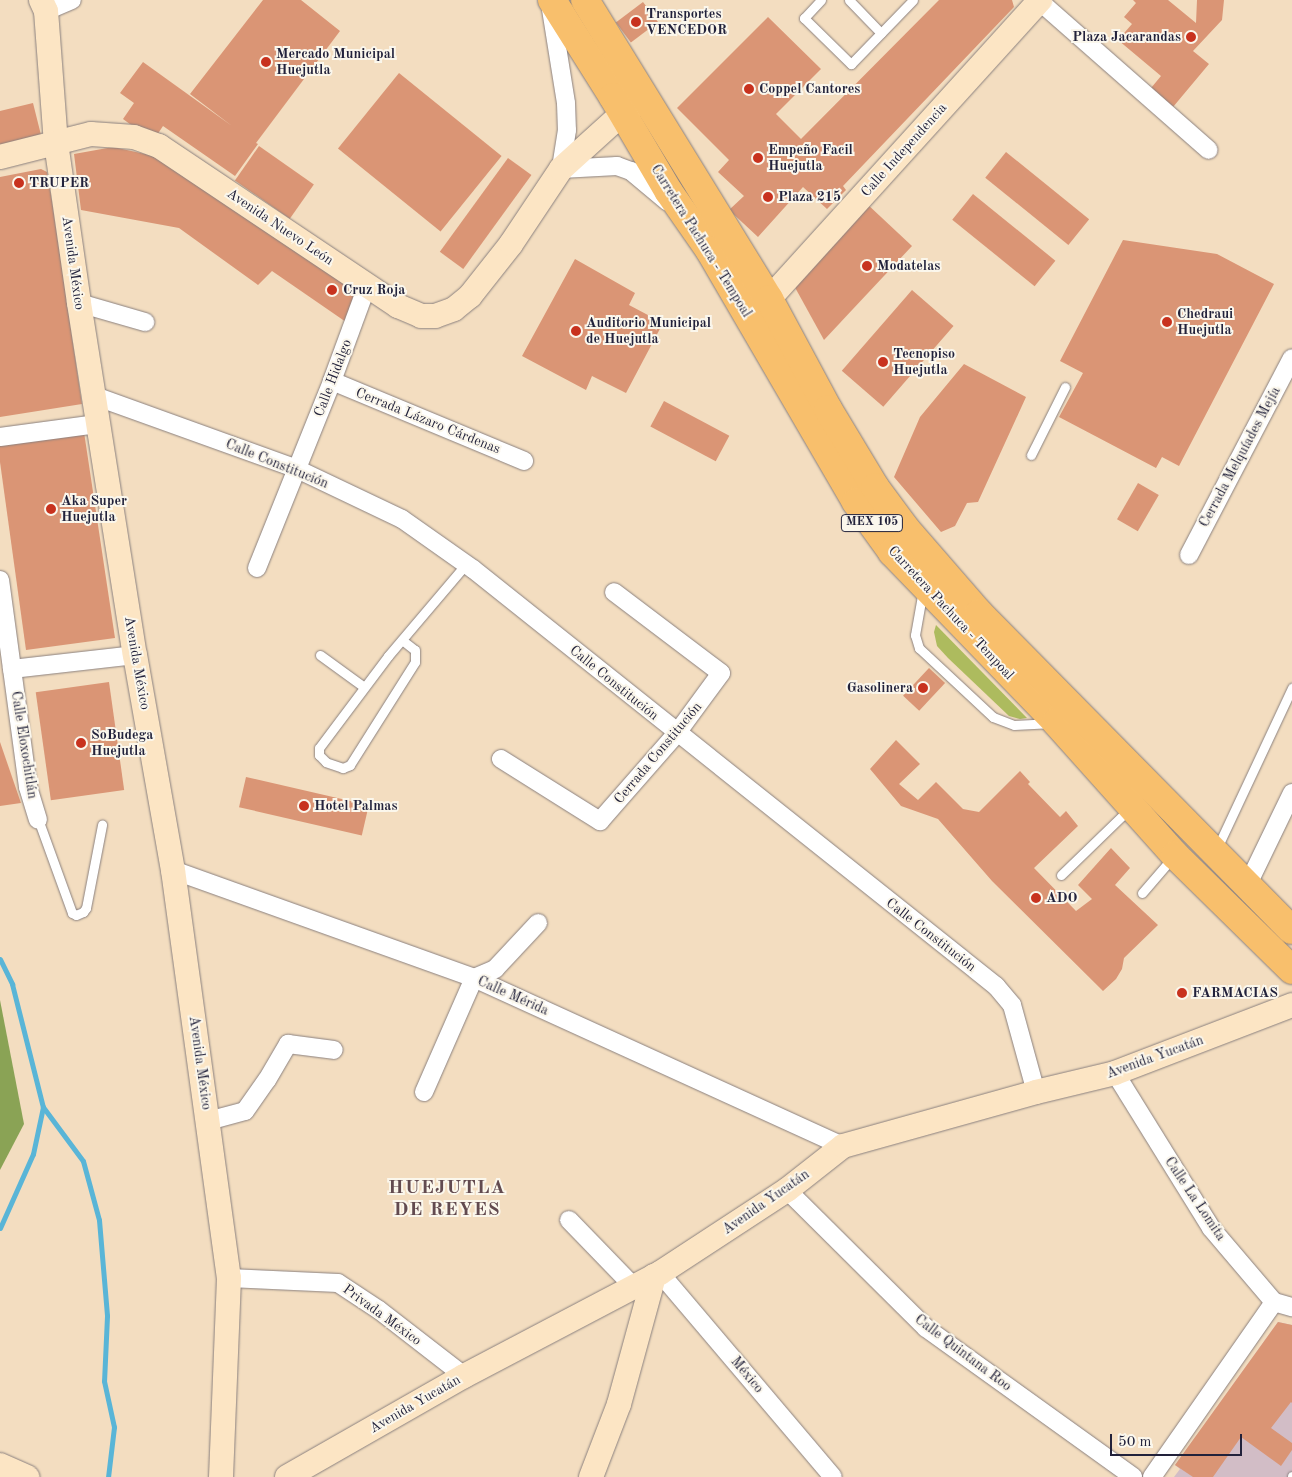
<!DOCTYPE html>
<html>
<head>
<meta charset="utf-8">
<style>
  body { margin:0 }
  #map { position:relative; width:1292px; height:1477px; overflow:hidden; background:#f3ddc0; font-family:"Old Standard TT",serif }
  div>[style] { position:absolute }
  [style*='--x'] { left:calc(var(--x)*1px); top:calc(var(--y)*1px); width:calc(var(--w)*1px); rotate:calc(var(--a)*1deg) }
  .industrial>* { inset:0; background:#d2bdc6 }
  .green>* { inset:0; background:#adbb5e }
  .forest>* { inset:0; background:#8aa355 }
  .stream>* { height:5px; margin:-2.5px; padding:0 2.5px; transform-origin:2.5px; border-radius:2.5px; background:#59b5d7 }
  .building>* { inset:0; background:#da9575; transform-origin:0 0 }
  .roads { filter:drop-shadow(0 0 1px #8a807e) drop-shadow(0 0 1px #8a807e) }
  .lane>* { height:9px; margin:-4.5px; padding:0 4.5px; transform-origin:4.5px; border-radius:4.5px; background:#fff }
  .street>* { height:18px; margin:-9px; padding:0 9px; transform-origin:9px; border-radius:9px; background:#fff }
  .secondary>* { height:24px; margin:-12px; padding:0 12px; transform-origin:12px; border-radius:12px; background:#fce5c4 }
  .primary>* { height:28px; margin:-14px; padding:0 14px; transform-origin:14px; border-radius:14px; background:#f8bf6c }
  .dots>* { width:14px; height:14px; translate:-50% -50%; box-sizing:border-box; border:2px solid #fbf7ec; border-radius:50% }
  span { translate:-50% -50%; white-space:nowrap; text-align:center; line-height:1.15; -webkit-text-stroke:4px #fbf7ec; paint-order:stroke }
  .shield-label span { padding:1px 4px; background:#fbf7ec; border:1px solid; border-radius:4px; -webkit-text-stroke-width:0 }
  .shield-label { font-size:12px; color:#22223b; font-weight:700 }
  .poi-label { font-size:14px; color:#22223b; font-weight:700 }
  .left { translate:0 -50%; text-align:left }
  .right { translate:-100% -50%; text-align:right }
  .street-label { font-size:14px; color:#22223b }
  .district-label { font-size:19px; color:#624a4f; font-weight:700; letter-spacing:1px }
  .scale { position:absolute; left:1110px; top:1434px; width:132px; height:22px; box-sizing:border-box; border:2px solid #22223b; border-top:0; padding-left:6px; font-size:15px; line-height:18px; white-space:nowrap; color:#22223b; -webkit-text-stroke:4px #fbf7ec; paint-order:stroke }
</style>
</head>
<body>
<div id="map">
  <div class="industrial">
    <i style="clip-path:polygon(1278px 1322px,1292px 1325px,1292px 1477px,1174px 1477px,1180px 1469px,1175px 1465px)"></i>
  </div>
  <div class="green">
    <i style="clip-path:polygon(936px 625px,1027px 718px,1020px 719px,1009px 716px,948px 658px,937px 646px,934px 632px)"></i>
  </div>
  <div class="forest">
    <i style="clip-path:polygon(0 1000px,24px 1124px,0 1170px)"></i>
  </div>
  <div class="stream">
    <i style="--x:0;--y:959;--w:28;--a:64"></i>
    <i style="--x:12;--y:984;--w:127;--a:75.9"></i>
    <i style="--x:43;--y:1107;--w:67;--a:53.5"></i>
    <i style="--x:83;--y:1161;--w:61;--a:74.8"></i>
    <i style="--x:99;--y:1220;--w:96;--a:85.2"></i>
    <i style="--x:107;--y:1316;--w:65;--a:92.6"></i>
    <i style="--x:104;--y:1381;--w:47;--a:77.7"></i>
    <i style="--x:114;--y:1427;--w:50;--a:96.8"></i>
    <i style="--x:0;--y:1228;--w:81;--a:-66"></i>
    <i style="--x:33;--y:1154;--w:48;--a:-78"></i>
  </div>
  <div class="building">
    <i style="clip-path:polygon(263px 0,301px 0,340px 31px,256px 143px,258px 144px,235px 176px,163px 126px,153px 141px,123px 119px,134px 103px,120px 93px,143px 62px,232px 126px,190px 94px)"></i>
    <i style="clip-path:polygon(939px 0,1012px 0,1014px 7px,843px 186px,846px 190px,827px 209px,803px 187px,758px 237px,729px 210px,744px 196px,718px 172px,729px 160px,677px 108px,768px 17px,821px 69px,776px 114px,801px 139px)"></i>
    <i style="clip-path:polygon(1133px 0,1168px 0,1196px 23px,1197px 0,1224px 0,1222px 20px,1193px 51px,1209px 64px,1173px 107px,1151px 88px,1161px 76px,1118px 40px,1132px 24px,1124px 17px,1136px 3px)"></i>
    <i style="left:643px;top:2px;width:25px;height:34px;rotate:53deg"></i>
    <i style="left:399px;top:73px;width:132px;height:97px;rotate:39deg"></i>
    <i style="clip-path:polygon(33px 103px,41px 135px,0 145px,0 111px)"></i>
    <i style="left:259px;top:146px;width:67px;height:42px;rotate:35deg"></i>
    <i style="clip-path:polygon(113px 147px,168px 159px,364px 290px,346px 322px,272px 271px,258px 285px,179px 228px,81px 210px,74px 154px)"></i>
    <i style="left:1006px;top:152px;width:107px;height:33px;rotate:39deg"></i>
    <i style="left:508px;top:158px;width:29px;height:116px;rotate:36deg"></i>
    <i style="clip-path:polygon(41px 169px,47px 172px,52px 201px,82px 404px,0 417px,0 177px)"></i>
    <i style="left:973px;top:194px;width:106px;height:33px;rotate:39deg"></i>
    <i style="clip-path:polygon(866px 203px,912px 246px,824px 340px,792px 282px)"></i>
    <i style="clip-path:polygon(1123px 240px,1217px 254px,1274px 284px,1179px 466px,1162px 457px,1156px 468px,1059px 417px,1083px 373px,1060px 361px)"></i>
    <i style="clip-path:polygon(575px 259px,635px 293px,629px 305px,663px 323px,626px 393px,592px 376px,586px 390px,522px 356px)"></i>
    <i style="left:912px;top:290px;width:55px;height:107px;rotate:41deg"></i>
    <i style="clip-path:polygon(964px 364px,1026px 397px,978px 502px,967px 503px,955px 526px,941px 532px,894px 477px,920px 417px)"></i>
    <i style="left:664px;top:401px;width:74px;height:29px;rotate:28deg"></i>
    <i style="clip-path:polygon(84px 432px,115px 638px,26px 650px,0 462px,0 445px)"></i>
    <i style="left:1138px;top:483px;width:24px;height:42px;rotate:30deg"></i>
    <i style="left:929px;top:668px;width:22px;height:38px;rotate:43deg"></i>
    <i style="left:109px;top:682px;width:109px;height:74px;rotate:82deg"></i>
    <i style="clip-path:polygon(896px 740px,920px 764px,899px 784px,918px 800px,936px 782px,963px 809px,979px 812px,1020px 771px,1030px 782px,1028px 784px,1060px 817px,1066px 811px,1078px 826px,1034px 868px,1076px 911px,1092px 899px,1078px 885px,1111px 848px,1130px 868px,1115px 885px,1158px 925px,1124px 958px,1122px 969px,1116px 979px,1103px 991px,992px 881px,938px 819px,901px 806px,870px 769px)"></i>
    <i style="clip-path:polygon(0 742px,21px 803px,0 806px)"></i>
    <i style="left:246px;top:777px;width:126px;height:31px;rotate:13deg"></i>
    <i style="clip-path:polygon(1278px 1322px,1292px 1325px,1292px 1403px,1291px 1402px,1271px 1428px,1292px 1443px,1292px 1450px,1281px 1466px,1241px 1437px,1213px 1477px,1193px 1477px,1175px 1465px)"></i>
  </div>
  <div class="roads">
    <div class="lane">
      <i style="--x:821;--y:0;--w:25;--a:133"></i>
      <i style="--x:804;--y:18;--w:66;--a:44.4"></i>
      <i style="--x:851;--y:64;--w:89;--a:-45.9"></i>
      <i style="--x:849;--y:0;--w:46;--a:45.9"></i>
      <i style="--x:1031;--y:455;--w:76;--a:-63.4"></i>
      <i style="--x:923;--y:590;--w:46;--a:100.1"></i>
      <i style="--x:915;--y:635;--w:14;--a:73"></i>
      <i style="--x:919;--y:648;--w:101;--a:43"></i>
      <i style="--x:993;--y:717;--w:22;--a:21"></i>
      <i style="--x:1014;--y:725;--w:34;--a:-3"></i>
      <i style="--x:402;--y:640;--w:16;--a:38"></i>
      <i style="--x:415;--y:650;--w:12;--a:90"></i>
      <i style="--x:415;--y:662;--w:122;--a:122.3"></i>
      <i style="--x:350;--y:765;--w:8;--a:157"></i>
      <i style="--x:343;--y:768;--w:18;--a:-161"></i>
      <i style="--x:326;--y:762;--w:10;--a:-135"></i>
      <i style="--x:319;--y:755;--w:7;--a:-90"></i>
      <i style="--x:319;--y:748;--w:115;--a:-53.1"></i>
      <i style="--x:388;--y:656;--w:121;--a:-49.7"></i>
      <i style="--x:320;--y:655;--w:54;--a:36"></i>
      <i style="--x:38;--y:819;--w:100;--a:70.1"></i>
      <i style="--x:72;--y:913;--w:4;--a:27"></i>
      <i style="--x:76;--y:915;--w:8;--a:-23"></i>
      <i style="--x:83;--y:912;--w:5;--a:-53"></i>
      <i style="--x:86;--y:908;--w:85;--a:-79.1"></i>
      <i style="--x:1217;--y:848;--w:177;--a:-64.9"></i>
      <i style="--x:1061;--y:875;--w:95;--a:-44.1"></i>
      <i style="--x:1142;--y:893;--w:48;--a:-49.3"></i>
      <i style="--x:1292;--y:1477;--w:1;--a:-90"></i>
    </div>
    <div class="street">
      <i style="--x:1038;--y:0;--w:227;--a:41.3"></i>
      <i style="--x:550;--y:3;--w:101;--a:80.9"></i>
      <i style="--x:566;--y:103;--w:27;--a:88"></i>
      <i style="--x:567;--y:130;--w:39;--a:99"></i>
      <i style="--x:561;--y:169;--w:56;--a:-3.1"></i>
      <i style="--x:617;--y:166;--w:15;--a:20"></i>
      <i style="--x:631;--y:171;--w:48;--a:40"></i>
      <i style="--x:46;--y:11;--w:28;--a:-23"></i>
      <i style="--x:79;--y:303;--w:69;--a:16.1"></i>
      <i style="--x:332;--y:381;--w:208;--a:22.6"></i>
      <i style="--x:92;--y:395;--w:218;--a:19.8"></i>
      <i style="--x:297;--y:469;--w:116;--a:25.5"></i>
      <i style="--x:402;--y:519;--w:87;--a:35.2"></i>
      <i style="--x:473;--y:569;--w:669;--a:38.57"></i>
      <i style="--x:996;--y:986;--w:25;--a:50"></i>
      <i style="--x:1012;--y:1005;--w:90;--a:74.6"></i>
      <i style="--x:0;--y:437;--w:98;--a:-7.6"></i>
      <i style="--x:1189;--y:555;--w:222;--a:-62.4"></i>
      <i style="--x:257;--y:568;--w:201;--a:-68.1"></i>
      <i style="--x:332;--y:381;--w:101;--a:-69.8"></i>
      <i style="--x:0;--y:580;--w:209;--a:82.3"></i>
      <i style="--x:28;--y:787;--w:34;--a:73"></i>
      <i style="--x:12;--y:669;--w:124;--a:-6.5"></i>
      <i style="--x:501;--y:759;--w:117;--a:32.1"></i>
      <i style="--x:600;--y:821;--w:117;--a:-48.8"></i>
      <i style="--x:677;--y:733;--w:74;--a:-53.7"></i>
      <i style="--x:721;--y:673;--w:134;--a:-142.9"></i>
      <i style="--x:173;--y:870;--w:320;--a:19.7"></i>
      <i style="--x:474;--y:978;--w:405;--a:24.5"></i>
      <i style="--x:1248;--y:884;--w:101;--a:-64.2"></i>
      <i style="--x:1115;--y:1073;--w:182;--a:58.2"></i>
      <i style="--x:1211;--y:1228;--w:97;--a:49.6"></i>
      <i style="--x:1274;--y:1302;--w:19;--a:16"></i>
      <i style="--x:424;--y:1092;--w:124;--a:-66.3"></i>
      <i style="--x:474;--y:978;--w:23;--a:-23"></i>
      <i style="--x:495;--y:969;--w:63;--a:-46.9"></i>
      <i style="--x:208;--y:1121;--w:38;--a:-15"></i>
      <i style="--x:245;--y:1111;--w:38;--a:-55"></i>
      <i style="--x:267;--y:1080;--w:42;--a:-59.7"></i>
      <i style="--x:288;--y:1044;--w:46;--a:7.4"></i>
      <i style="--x:787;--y:1190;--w:196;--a:44.8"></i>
      <i style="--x:926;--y:1328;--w:255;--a:35.7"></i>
      <i style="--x:569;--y:1220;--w:93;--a:45.9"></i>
      <i style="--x:660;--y:1273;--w:267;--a:49.7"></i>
      <i style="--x:229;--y:1278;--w:109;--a:2.6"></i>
      <i style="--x:338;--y:1283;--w:49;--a:33.4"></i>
      <i style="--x:379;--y:1310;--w:108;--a:37.8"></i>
      <i style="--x:1152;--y:1477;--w:213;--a:-55.1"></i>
    </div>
    <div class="secondary">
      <i style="--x:41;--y:0;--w:12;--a:66"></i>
      <i style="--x:46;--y:11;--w:132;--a:85.7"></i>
      <i style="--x:56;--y:143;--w:162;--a:81.8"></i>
      <i style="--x:79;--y:303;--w:356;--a:81"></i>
      <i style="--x:135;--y:655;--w:218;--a:80"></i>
      <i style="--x:173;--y:870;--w:412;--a:82.2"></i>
      <i style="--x:229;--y:1278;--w:199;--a:92.3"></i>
      <i style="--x:0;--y:157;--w:94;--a:-14.2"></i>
      <i style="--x:91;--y:134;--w:43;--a:4"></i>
      <i style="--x:134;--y:137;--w:27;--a:20"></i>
      <i style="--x:159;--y:146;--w:288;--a:33.8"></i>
      <i style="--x:398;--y:306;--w:25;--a:23"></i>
      <i style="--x:421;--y:316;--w:14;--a:0"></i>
      <i style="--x:435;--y:316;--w:20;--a:-20"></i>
      <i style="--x:454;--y:309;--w:21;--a:-39"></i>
      <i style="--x:470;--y:296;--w:66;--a:-51.7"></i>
      <i style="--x:511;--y:244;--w:90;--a:-56.3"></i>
      <i style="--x:561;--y:169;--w:84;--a:-42.1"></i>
      <i style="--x:623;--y:113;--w:17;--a:-36"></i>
      <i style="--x:769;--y:299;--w:404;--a:-47.8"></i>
      <i style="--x:0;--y:1465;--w:30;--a:24"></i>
      <i style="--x:287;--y:1477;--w:204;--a:-29.7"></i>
      <i style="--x:464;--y:1376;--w:221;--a:-27.7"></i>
      <i style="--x:660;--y:1273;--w:152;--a:-33.2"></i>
      <i style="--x:787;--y:1190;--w:71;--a:-38.2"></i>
      <i style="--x:843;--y:1146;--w:200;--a:-15.6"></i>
      <i style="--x:1036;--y:1092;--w:81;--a:-13.5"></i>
      <i style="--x:1115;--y:1073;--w:190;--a:-21"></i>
      <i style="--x:591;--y:1477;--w:78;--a:-69"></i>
      <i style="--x:619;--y:1404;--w:133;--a:-74.7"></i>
    </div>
    <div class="primary">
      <i style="--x:552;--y:0;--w:115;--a:57.8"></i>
      <i style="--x:613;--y:97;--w:110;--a:59.5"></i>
      <i style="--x:669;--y:192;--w:72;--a:55.2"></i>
      <i style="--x:710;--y:251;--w:290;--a:59.8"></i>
      <i style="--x:856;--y:502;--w:62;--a:54.2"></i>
      <i style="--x:892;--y:552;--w:236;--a:46"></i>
      <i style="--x:1056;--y:722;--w:178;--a:48.2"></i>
      <i style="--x:1175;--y:855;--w:164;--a:44.5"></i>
      <i style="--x:585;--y:0;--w:351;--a:58.4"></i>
      <i style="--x:769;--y:299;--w:125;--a:61.8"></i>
      <i style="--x:828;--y:409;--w:91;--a:58.9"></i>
      <i style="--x:875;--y:487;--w:52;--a:53.6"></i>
      <i style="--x:906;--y:529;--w:111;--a:49"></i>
      <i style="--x:979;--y:613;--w:445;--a:45.4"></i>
    </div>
  </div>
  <div class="dots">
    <i style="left:636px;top:22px;background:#c8321e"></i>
    <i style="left:1191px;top:37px;background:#c8321e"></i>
    <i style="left:266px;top:62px;background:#c8321e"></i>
    <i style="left:749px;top:89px;background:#c8321e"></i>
    <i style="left:758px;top:158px;background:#c8321e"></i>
    <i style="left:19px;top:183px;background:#c8321e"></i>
    <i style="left:768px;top:197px;background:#c8321e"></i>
    <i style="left:867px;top:266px;background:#c8321e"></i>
    <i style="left:332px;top:290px;background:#c8321e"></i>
    <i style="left:1167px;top:322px;background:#c8321e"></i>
    <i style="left:576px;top:331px;background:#c8321e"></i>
    <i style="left:883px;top:362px;background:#c8321e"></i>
    <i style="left:51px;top:509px;background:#c8321e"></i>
    <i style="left:923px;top:688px;background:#c8321e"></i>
    <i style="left:81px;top:743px;background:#c8321e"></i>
    <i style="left:304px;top:806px;background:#c8321e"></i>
    <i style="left:1036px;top:898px;background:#c8321e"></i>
    <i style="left:1182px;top:993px;background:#c8321e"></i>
  </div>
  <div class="shield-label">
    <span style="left:872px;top:523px">MEX 105</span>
  </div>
  <div class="poi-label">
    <span class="left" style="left:646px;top:22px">Transportes<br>VENCEDOR</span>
    <span class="right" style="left:1181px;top:37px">Plaza Jacarandas</span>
    <span class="left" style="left:276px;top:62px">Mercado Municipal<br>Huejutla</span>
    <span class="left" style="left:759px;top:89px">Coppel Cantores</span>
    <span class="left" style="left:768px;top:158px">Empeño Facil<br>Huejutla</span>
    <span class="left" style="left:29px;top:183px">TRUPER</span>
    <span class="left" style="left:778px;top:197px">Plaza 215</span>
    <span class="left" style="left:877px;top:266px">Modatelas</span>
    <span class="left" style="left:343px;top:290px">Cruz Roja</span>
    <span class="left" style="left:1177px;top:322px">Chedraui<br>Huejutla</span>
    <span class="left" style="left:586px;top:331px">Auditorio Municipal<br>de Huejutla</span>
    <span class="left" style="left:893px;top:362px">Tecnopiso<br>Huejutla</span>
    <span class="left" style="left:61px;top:509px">Aka Super<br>Huejutla</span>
    <span class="right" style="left:913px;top:688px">Gasolinera</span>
    <span class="left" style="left:91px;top:743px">SoBudega<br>Huejutla</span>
    <span class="left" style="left:314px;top:806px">Hotel Palmas</span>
    <span class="left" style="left:1046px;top:898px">ADO</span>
    <span class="left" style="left:1192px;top:993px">FARMACIAS</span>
  </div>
  <div class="street-label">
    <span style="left:904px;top:150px;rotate:-48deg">Calle Independencia</span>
    <span style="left:280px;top:227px;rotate:34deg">Avenida Nuevo León</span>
    <span style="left:701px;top:241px;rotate:58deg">Carretera Pachuca - Tempoal</span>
    <span style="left:73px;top:263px;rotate:82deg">Avenida México</span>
    <span style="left:333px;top:378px;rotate:-69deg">Calle Hidalgo</span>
    <span style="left:428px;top:421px;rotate:22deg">Cerrada Lázaro Cárdenas</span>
    <span style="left:1240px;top:457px;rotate:-62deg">Cerrada Melquíades Mejía</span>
    <span style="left:277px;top:464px;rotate:22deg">Calle Constitución</span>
    <span style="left:951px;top:613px;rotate:47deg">Carretera Pachuca - Tempoal</span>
    <span style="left:137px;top:663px;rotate:80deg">Avenida México</span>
    <span style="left:614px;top:683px;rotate:39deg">Calle Constitución</span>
    <span style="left:24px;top:745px;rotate:81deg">Calle Eloxochitlán</span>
    <span style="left:658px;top:753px;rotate:-50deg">Cerrada Constitución</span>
    <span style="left:931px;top:935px;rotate:38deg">Calle Constitución</span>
    <span style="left:513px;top:996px;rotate:24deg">Calle Mérida</span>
    <span style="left:1155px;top:1057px;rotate:-20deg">Avenida Yucatán</span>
    <span style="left:200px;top:1063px;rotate:82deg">Avenida México</span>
    <span style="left:1195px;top:1199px;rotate:56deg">Calle La Lomita</span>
    <span style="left:766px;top:1202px;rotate:-35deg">Avenida Yucatán</span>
    <span style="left:382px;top:1315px;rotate:36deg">Privada México</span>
    <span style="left:963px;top:1353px;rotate:37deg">Calle Quintana Roo</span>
    <span style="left:747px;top:1375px;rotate:50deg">México</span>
    <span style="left:415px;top:1404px;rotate:-30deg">Avenida Yucatán</span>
  </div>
  <div class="district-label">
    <span style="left:447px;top:1200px">HUEJUTLA<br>DE REYES</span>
  </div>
  <div class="scale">50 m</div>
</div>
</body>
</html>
